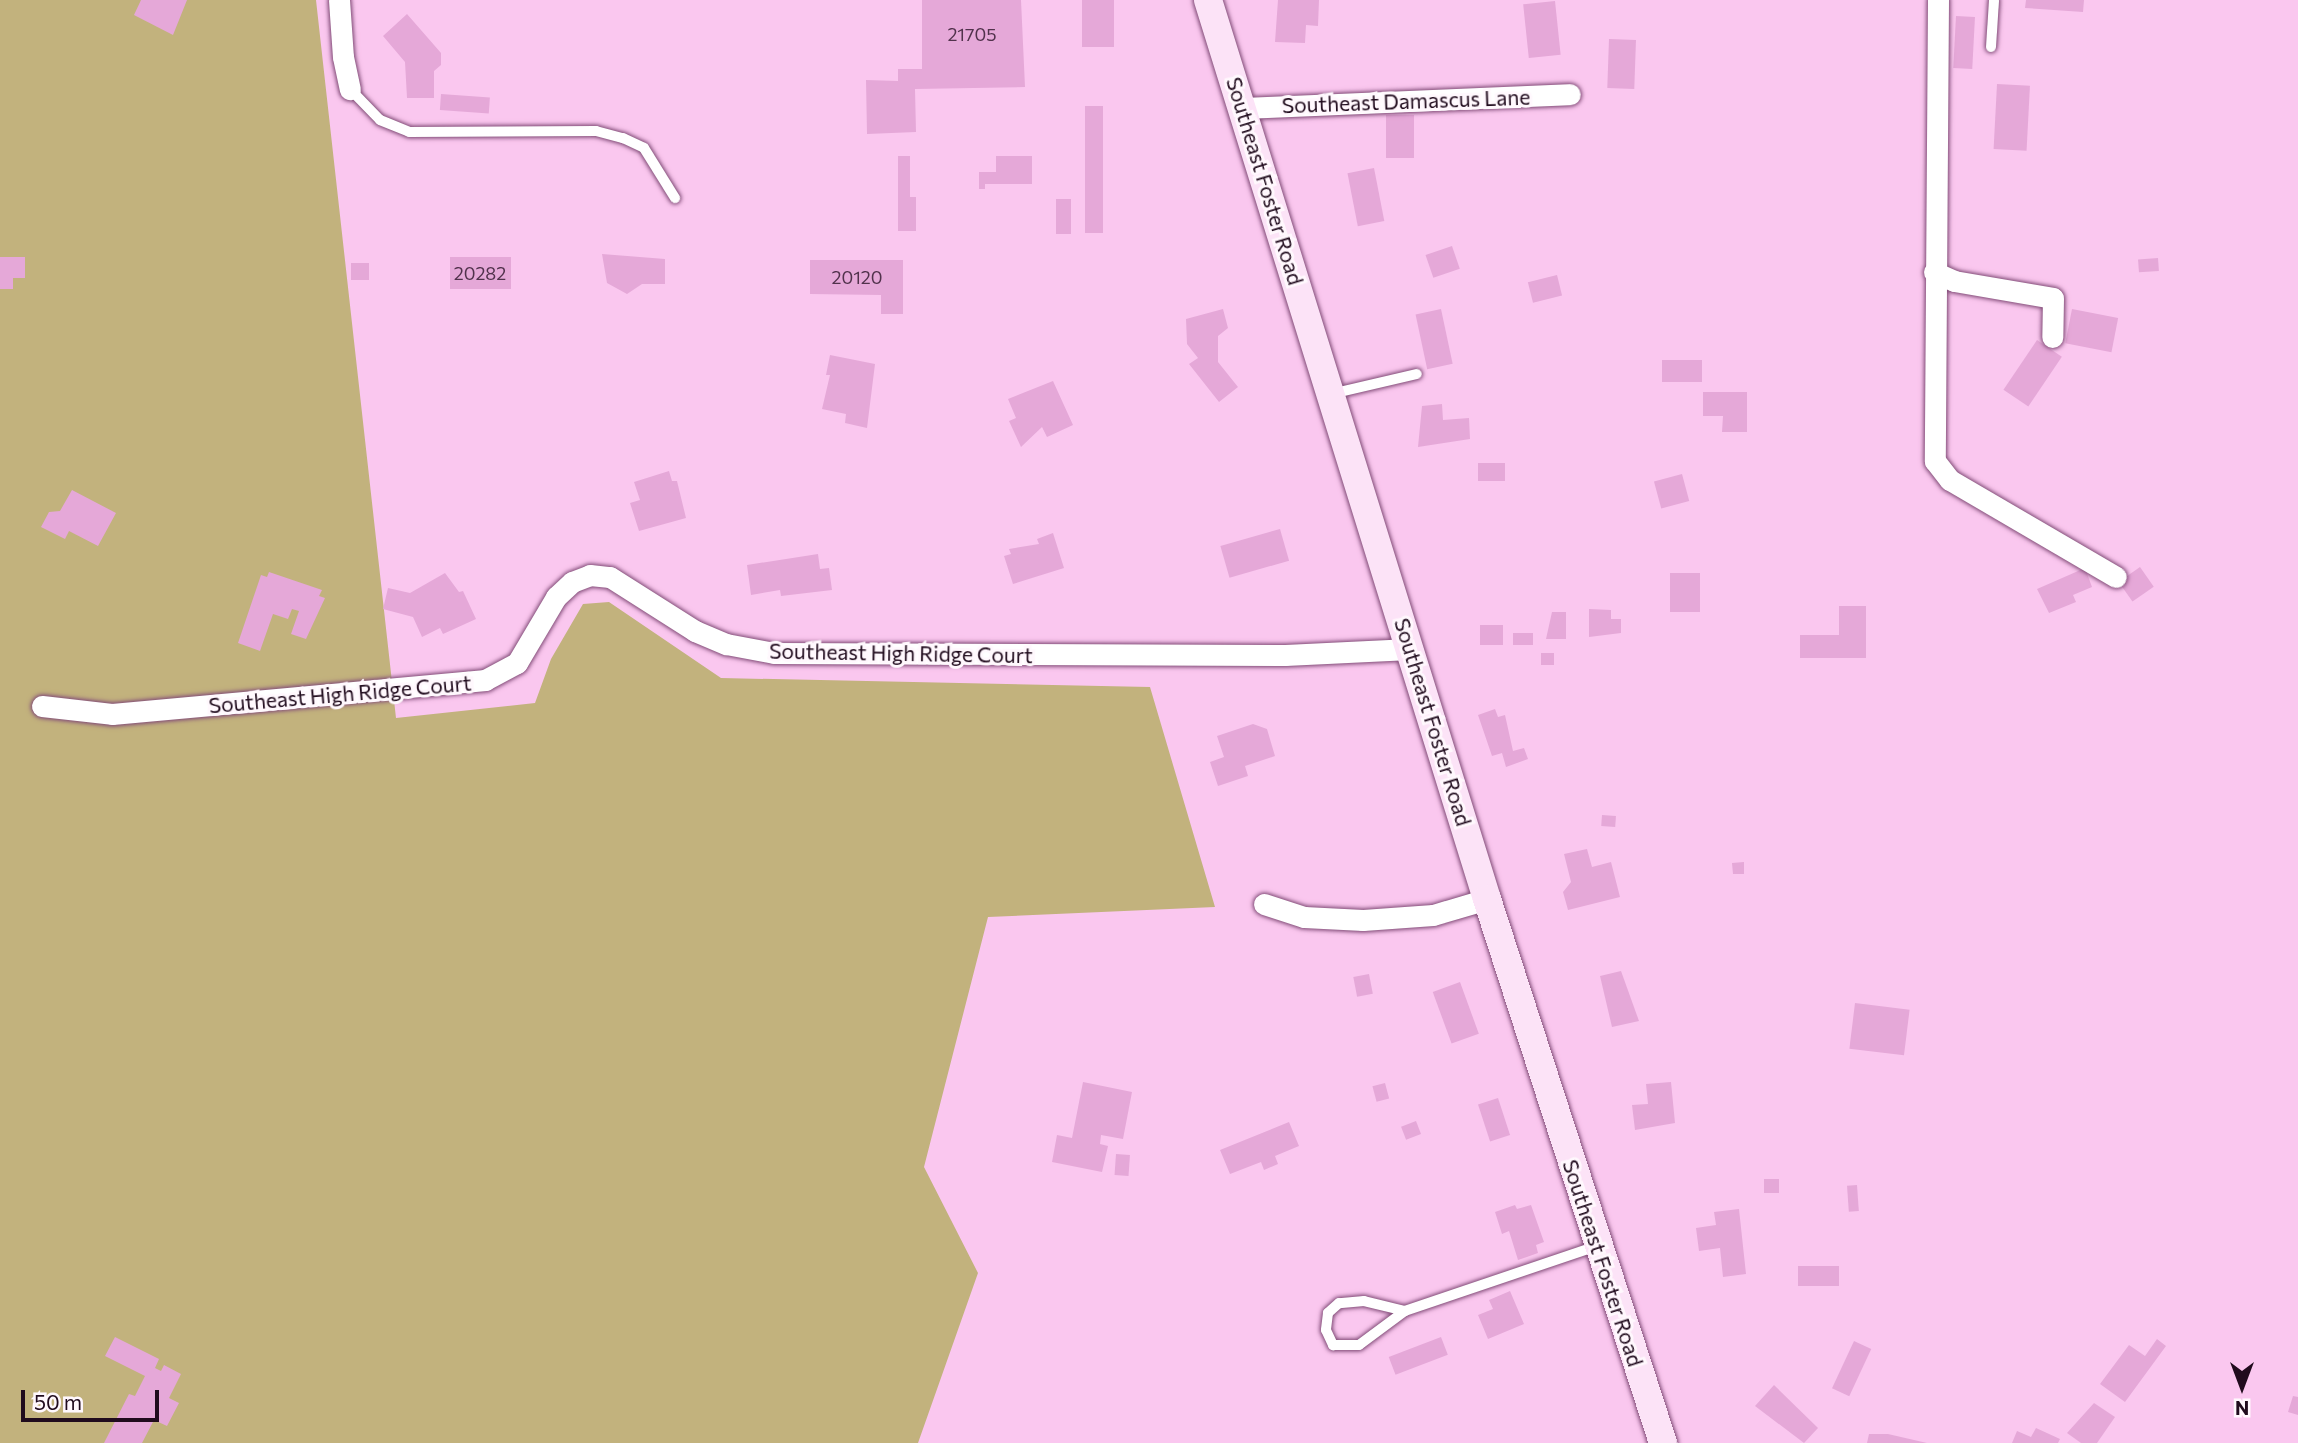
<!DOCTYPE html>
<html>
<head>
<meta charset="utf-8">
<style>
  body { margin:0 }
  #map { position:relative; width:2298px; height:1443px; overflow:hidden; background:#fac7ef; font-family:Commissioner,sans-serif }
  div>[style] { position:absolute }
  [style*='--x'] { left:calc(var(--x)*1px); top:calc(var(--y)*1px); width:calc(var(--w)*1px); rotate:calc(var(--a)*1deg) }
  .green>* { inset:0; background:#c2b27d }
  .building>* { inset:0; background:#e5a8d8; transform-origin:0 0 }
  .roads { filter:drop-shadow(0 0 2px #824c78) drop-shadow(0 0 2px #824c78) }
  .service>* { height:10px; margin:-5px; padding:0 5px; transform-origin:5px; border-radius:5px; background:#fff }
  .minor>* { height:21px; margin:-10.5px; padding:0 10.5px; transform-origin:10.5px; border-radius:10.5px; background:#fff }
  .secondary>* { height:28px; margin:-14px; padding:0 14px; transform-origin:14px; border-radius:14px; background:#fce3f7 }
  span { translate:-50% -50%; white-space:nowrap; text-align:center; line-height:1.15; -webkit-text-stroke:6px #fff8fd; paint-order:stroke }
  .number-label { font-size:18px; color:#51324c }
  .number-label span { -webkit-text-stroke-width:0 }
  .street-label { font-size:21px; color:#200b1d }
  .north { position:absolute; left:2207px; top:1352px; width:70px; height:70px; -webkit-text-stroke:5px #fff8fd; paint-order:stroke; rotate:180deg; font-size:19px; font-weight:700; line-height:28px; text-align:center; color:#200b1d }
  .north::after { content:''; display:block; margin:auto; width:24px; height:32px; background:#200b1d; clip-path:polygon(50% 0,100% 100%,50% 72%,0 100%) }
  .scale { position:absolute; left:21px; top:1390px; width:138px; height:32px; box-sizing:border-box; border:4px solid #200b1d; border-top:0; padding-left:9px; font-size:21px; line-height:24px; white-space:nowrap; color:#200b1d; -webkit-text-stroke:5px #fff8fd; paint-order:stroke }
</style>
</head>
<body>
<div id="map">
  <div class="green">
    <i style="clip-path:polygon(0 0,316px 0,396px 718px,535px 703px,551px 659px,583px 604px,609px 602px,721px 678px,1150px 687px,1215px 907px,988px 917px,924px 1167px,978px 1273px,918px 1443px,0 1443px)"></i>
  </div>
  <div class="building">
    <i style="clip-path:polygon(141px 0,187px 0,173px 35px,134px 15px)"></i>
    <i style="clip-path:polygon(922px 0,1021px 0,1025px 87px,915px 89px,916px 132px,867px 134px,866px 80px,898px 81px,898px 69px,922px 69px)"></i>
    <i style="left:1082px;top:0;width:32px;height:47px"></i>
    <i style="clip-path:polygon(1278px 0,1319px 0,1318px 26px,1306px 25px,1305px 43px,1275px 42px)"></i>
    <i style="clip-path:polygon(2026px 0,2084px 0,2083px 12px,2025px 8px)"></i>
    <i style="left:1555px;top:1px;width:54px;height:32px;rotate:84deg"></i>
    <i style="clip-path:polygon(407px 14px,441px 53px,441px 65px,434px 71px,434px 98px,407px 98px,405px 62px,383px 36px)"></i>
    <i style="left:1956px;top:16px;width:19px;height:52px;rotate:3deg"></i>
    <i style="left:1609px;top:39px;width:27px;height:49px;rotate:2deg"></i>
    <i style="left:1997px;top:84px;width:33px;height:65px;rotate:3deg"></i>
    <i style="left:441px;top:94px;width:49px;height:16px;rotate:4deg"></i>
    <i style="left:1085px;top:106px;width:18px;height:127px"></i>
    <i style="left:1386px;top:115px;width:28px;height:43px"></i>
    <i style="clip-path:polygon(898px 156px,910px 156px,910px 197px,916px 197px,916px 231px,898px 231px)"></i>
    <i style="clip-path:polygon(996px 156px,1032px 156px,1032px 184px,985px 184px,985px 189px,979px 189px,979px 172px,996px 172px)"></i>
    <i style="left:1374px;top:168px;width:54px;height:27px;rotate:79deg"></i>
    <i style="left:1056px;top:199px;width:15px;height:35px"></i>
    <i style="left:1452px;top:246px;width:24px;height:28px;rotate:71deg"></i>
    <i style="clip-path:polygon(602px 254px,665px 259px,665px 284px,642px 284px,627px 294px,607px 283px)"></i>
    <i style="clip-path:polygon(0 257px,25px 257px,25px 278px,13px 278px,13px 289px,0 289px)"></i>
    <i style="left:450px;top:257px;width:61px;height:32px"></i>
    <i style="left:2158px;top:258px;width:13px;height:20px;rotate:86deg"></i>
    <i style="clip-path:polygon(810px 260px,903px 260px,903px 314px,881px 314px,881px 295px,810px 294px)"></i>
    <i style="left:351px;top:263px;width:18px;height:17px"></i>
    <i style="left:1557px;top:275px;width:21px;height:30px;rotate:76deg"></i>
    <i style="clip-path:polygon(1223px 309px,1228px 328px,1218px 336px,1218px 362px,1238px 387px,1219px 402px,1189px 364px,1198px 358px,1187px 344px,1186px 319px)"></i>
    <i style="left:1441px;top:309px;width:56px;height:26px;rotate:78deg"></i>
    <i style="left:2072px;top:309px;width:47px;height:35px;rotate:11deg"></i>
    <i style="left:2037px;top:340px;width:30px;height:60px;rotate:34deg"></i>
    <i style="clip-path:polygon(830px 355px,875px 364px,867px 428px,845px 423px,846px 414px,822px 409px,830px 375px,826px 375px)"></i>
    <i style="left:1702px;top:360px;width:22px;height:40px;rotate:90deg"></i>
    <i style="clip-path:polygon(1053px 381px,1073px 425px,1047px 437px,1042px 427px,1021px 447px,1009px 421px,1016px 418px,1008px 399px)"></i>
    <i style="clip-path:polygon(1703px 392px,1747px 392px,1747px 432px,1722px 432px,1723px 416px,1703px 416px)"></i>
    <i style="clip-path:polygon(1442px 404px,1443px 420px,1469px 418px,1470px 439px,1418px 447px,1422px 406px)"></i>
    <i style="left:1478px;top:463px;width:27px;height:18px"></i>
    <i style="clip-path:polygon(669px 471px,672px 481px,677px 481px,686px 518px,639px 531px,630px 503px,640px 500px,634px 482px)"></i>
    <i style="left:1682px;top:474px;width:28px;height:29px;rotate:75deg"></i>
    <i style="clip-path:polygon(72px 490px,116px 513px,98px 546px,69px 531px,65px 539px,41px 527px,49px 512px,60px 511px)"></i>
    <i style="left:1280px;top:529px;width:33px;height:62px;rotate:74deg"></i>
    <i style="clip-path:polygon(1053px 533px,1064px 568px,1013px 584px,1004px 556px,1011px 554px,1009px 549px,1039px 544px,1037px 539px)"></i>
    <i style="clip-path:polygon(818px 554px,820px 569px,829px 568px,832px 590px,781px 596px,780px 590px,751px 595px,747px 565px)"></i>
    <i style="left:2140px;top:567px;width:24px;height:26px;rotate:55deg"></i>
    <i style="clip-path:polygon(2085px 568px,2092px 587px,2073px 595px,2076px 602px,2049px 613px,2037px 589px)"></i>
    <i style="clip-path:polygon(269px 572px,322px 590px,319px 596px,325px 598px,306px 639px,291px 634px,299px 611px,292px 609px,288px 619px,273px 614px,260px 651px,238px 643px,261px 575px,267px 577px)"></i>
    <i style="clip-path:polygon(445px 573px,459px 592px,463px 591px,476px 619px,443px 634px,440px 628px,422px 637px,413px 617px,383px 609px,388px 588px,410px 593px)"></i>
    <i style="left:1670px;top:573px;width:30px;height:39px"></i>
    <i style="clip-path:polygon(1839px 606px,1866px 606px,1866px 658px,1800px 658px,1800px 635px,1839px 635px)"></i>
    <i style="clip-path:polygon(1589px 609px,1611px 610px,1611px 619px,1621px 619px,1621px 633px,1589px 637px)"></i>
    <i style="clip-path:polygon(1552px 612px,1566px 612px,1566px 639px,1546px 639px)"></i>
    <i style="left:1480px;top:625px;width:23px;height:20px"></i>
    <i style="left:1513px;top:633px;width:20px;height:12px"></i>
    <i style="left:1541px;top:653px;width:13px;height:12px"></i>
    <i style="clip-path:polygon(1495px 709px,1498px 717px,1505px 715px,1513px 751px,1524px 748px,1528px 759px,1506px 767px,1502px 753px,1492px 756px,1478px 715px)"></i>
    <i style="clip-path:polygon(1253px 724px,1267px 729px,1275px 756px,1245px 766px,1248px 776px,1218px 786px,1210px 762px,1224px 757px,1217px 736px)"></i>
    <i style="left:1602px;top:815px;width:14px;height:11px;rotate:4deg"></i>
    <i style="clip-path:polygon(1587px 849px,1592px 867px,1611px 862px,1620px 897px,1568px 910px,1563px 892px,1571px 882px,1564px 854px)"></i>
    <i style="clip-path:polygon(1744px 862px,1744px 874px,1733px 874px,1732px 863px)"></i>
    <i style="clip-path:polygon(1621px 971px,1639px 1021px,1612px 1027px,1600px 976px)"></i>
    <i style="left:1369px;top:974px;width:20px;height:16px;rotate:79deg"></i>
    <i style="left:1460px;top:982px;width:55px;height:29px;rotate:70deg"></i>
    <i style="left:1855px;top:1003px;width:55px;height:46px;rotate:7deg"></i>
    <i style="clip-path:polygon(1083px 1082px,1132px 1092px,1123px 1139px,1101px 1135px,1100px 1144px,1108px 1146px,1102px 1172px,1052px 1162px,1057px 1135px,1072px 1138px)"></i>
    <i style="clip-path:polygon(1671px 1082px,1675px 1123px,1635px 1130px,1632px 1105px,1648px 1104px,1646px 1084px)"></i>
    <i style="left:1385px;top:1083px;width:16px;height:13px;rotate:75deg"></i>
    <i style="left:1498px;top:1098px;width:39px;height:21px;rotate:72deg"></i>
    <i style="left:1416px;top:1121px;width:14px;height:16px;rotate:69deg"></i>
    <i style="clip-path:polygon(1289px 1122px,1299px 1146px,1275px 1156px,1278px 1164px,1264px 1170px,1261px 1162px,1230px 1174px,1220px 1150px)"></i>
    <i style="left:1116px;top:1154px;width:14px;height:21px;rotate:4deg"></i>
    <i style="left:1764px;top:1179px;width:15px;height:14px"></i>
    <i style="left:1857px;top:1185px;width:26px;height:10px;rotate:86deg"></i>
    <i style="clip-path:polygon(1515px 1205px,1517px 1209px,1531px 1205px,1544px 1242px,1536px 1245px,1538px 1253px,1518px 1260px,1509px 1231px,1502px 1234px,1495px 1212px)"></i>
    <i style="clip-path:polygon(1739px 1209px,1746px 1274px,1723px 1277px,1720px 1248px,1699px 1251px,1696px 1228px,1716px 1225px,1714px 1212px)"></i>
    <i style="left:1798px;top:1266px;width:41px;height:20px"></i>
    <i style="clip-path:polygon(1510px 1291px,1524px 1324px,1488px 1339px,1478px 1315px,1493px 1309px,1489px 1300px)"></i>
    <i style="clip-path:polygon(115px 1337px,159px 1359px,155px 1368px,161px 1371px,164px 1365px,181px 1374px,169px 1398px,179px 1403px,167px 1426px,154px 1420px,142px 1443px,104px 1443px,129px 1394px,135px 1396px,145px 1376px,105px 1356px)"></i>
    <i style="left:1441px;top:1337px;width:19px;height:56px;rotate:69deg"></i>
    <i style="clip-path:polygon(2157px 1339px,2166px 1346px,2125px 1402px,2100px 1384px,2129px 1345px,2145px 1356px)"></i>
    <i style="left:1854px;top:1341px;width:19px;height:52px;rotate:25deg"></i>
    <i style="clip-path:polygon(1774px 1385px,1818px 1428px,1804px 1443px,1755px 1406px)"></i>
    <i style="clip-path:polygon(2293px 1396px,2298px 1397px,2298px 1415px,2288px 1412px)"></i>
    <i style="clip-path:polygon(2094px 1403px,2115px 1417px,2097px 1443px,2081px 1443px,2067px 1433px)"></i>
    <i style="clip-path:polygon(2036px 1428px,2060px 1439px,2058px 1443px,2012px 1443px,2017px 1431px,2031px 1437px)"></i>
    <i style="clip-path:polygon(1869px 1434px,1888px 1434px,1927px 1443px,1867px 1443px)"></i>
  </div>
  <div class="roads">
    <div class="service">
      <i style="--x:1991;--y:47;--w:47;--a:-86.3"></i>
      <i style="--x:350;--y:89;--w:43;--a:45.9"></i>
      <i style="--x:380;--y:120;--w:31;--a:22"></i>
      <i style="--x:409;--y:132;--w:187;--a:-0.3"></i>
      <i style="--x:596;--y:131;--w:28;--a:15"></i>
      <i style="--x:623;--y:138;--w:23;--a:25"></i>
      <i style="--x:644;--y:148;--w:59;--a:58.2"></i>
      <i style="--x:1331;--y:394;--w:88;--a:-13.1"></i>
      <i style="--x:1405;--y:1311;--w:42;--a:-166.3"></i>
      <i style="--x:1364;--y:1301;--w:25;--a:175"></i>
      <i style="--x:1339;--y:1303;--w:15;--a:138"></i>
      <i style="--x:1328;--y:1313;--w:17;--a:97"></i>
      <i style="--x:1326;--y:1330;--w:17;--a:65"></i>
      <i style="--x:1333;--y:1345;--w:26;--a:0"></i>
      <i style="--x:1359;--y:1345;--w:57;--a:-36.5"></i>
      <i style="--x:1405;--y:1311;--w:203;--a:-18.7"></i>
    </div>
    <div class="minor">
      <i style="--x:339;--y:0;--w:57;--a:86"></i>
      <i style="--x:343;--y:57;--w:33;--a:78"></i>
      <i style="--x:1938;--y:0;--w:461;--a:90.4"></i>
      <i style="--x:1935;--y:461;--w:24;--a:52"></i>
      <i style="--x:1950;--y:480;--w:192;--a:30.3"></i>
      <i style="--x:1242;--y:108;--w:328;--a:-2.4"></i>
      <i style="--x:1934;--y:272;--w:22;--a:24"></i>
      <i style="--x:1954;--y:281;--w:100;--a:9.7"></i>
      <i style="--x:2053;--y:298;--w:39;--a:91"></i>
      <i style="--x:42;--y:706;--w:70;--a:6.5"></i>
      <i style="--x:112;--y:714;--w:375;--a:-5.2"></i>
      <i style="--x:485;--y:680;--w:36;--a:-28"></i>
      <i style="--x:517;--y:663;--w:77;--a:-59.4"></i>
      <i style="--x:556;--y:597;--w:22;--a:-43"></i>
      <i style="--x:572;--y:582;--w:19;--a:-21"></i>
      <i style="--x:590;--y:575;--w:20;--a:6"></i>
      <i style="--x:610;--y:577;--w:101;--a:32.4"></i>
      <i style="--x:695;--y:631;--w:34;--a:23"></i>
      <i style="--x:726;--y:644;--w:49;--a:10.6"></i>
      <i style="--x:774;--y:653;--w:511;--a:0.22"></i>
      <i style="--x:1285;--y:655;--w:125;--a:-2.7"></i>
      <i style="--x:1264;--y:904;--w:42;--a:18"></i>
      <i style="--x:1304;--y:917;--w:59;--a:2.9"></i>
      <i style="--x:1363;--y:920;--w:70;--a:-4.1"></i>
      <i style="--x:1433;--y:915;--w:56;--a:-16.5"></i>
    </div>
    <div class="secondary">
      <i style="--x:1208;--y:0;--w:941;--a:72.76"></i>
      <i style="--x:1487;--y:899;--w:572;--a:72.07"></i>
    </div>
  </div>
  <div class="number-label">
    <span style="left:972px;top:34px">21705</span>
    <span style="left:480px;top:273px">20282</span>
    <span style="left:857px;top:277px">20120</span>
  </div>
  <div class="street-label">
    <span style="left:1406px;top:101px;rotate:-2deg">Southeast Damascus Lane</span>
    <span style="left:1265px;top:181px;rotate:73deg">Southeast Foster Road</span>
    <span style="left:901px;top:653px;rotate:1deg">Southeast High Ridge Court</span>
    <span style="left:340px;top:694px;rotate:-5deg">Southeast High Ridge Court</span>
    <span style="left:1433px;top:722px;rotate:73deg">Southeast Foster Road</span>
    <span style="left:1603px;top:1263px;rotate:72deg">Southeast Foster Road</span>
  </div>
  <div class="north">N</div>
  <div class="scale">50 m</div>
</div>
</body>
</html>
